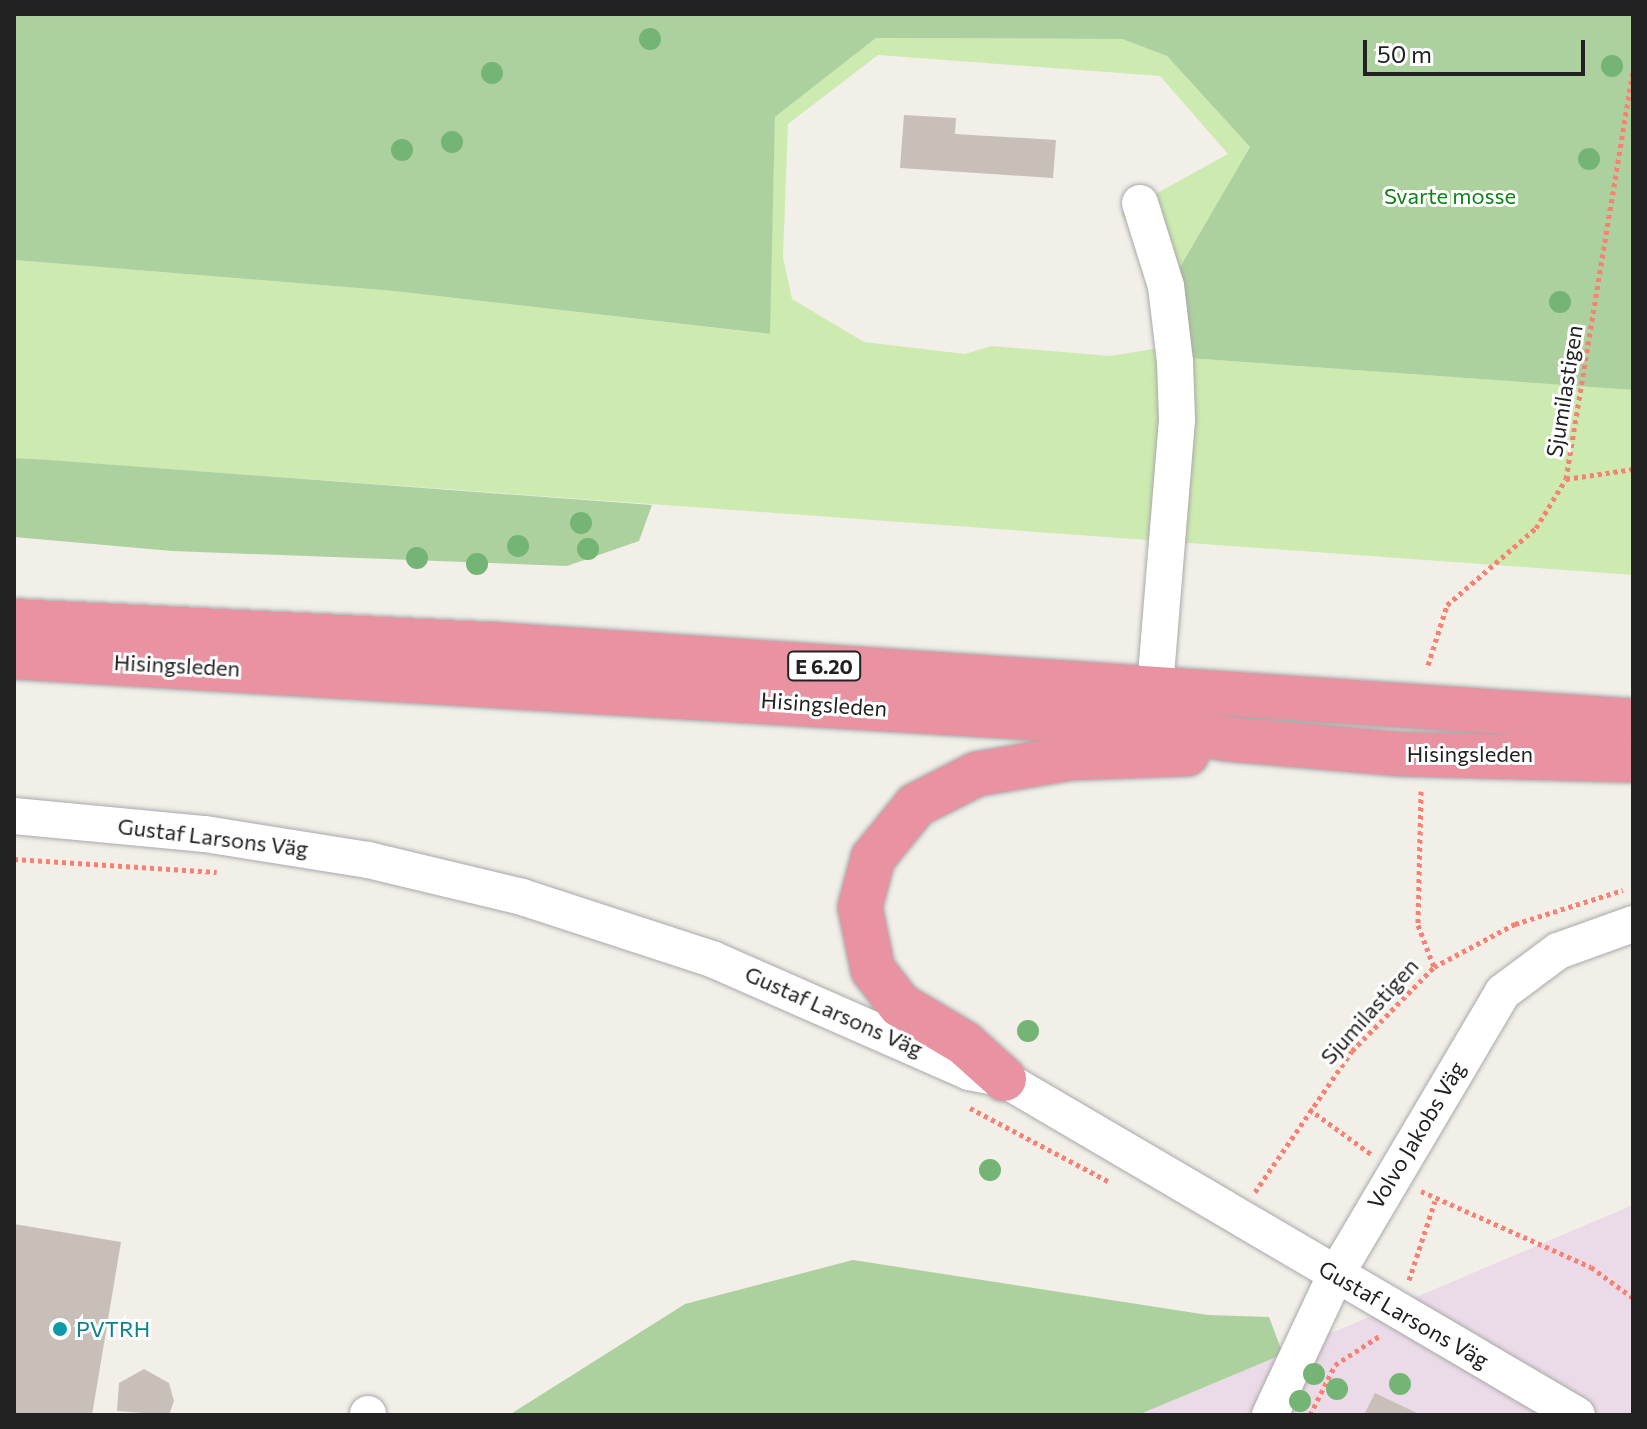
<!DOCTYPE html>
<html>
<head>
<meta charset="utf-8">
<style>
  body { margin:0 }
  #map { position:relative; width:1647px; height:1429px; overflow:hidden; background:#f2efe9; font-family:Commissioner,sans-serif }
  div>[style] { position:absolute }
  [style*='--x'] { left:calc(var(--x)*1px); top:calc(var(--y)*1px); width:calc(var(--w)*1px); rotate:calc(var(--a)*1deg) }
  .industrial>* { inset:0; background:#ebdbe8 }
  .grass>* { inset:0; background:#cdebb0 }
  .forest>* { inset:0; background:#add19e }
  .building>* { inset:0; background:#c7bfb8 }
  .path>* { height:5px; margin-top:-2.5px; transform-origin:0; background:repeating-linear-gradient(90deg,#fa8072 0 4px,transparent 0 8px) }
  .roads { filter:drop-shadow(0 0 2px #a9a9a9) drop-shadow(0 0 2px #a9a9a9) }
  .minor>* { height:36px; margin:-18px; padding:0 18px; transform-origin:18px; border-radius:18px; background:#fff }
  .highway>* { height:44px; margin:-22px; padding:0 22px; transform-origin:22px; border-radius:22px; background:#e892a2 }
  .trees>* { width:22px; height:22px; margin:-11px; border-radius:50%; background:#74b475 }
  .dots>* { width:22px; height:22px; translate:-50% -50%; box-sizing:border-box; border:4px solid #fff; border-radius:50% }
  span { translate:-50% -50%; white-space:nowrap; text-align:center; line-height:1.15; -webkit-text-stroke:6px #fff; paint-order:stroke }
  .shield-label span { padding:2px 6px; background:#fff; border:2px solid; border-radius:6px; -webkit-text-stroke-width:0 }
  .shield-label { font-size:20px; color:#222; font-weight:700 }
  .park-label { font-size:22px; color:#0c8416 }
  .street-label { font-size:22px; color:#222 }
  .culture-label { font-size:22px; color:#0d838f }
  .left { translate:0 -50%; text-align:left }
  .frame { position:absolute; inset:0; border:16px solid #222; pointer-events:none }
  .scale { position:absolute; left:1363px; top:40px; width:222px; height:36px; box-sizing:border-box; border:4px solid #222; border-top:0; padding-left:10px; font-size:24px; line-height:28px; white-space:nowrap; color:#222; -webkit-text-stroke:6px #fff; paint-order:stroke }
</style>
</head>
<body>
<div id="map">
  <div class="industrial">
    <i style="clip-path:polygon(1633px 1205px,1633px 1415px,1138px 1415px)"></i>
  </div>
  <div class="grass">
    <i style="clip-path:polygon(evenodd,876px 38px,1122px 39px,1167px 56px,1250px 147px,1180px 267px,1188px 358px,1633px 390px,1633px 575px,14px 458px,14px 260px,394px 291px,769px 334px,775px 117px,876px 38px,878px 55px,1160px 76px,1228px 154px,1121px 213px,1137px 237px,1160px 348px,1110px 356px,991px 346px,965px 354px,864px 342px,792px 299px,783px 257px,788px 124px,878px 55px)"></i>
  </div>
  <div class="forest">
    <i style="clip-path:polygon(14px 14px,1633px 14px,1633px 390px,1188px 358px,1180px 267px,1250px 147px,1167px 56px,1122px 39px,876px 38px,775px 117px,770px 334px,394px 291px,14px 260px)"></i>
    <i style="clip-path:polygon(14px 458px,49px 460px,652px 505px,639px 541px,567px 566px,172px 551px,14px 537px)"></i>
    <i style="clip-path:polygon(853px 1260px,1208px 1315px,1269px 1317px,1283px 1354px,1138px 1415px,509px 1415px,685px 1304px)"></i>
  </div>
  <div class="building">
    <i style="clip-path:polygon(904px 115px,956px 118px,955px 134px,1056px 140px,1053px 178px,900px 168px)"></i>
    <i style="clip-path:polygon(14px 1224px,121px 1242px,92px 1415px,14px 1415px)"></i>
    <i style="clip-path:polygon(144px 1369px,169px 1383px,174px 1401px,169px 1415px,117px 1411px,119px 1383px)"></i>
    <i style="clip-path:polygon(1375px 1393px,1421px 1415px,1364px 1415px)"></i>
  </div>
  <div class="path">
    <i style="--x:1566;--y:479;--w:68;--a:-8.5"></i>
    <i style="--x:1428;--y:665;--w:63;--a:-72.4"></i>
    <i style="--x:1447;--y:605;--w:118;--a:-40.9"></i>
    <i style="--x:1536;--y:528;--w:57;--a:-58.5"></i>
    <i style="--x:1566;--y:479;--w:414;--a:-80.7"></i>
    <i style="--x:1421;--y:791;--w:134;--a:91.3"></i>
    <i style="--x:1418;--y:925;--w:45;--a:69.1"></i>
    <i style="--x:14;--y:859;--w:203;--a:3.7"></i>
    <i style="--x:970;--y:1108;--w:158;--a:27.9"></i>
    <i style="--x:1309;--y:1109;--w:77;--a:36"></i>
    <i style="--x:1421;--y:1191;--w:186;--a:24.1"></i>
    <i style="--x:1591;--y:1267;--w:52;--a:36.4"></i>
    <i style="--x:1255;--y:1192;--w:171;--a:-55.5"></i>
    <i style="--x:1352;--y:1051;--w:117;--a:-45.7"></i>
    <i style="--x:1434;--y:967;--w:92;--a:-28"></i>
    <i style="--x:1515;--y:924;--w:113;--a:-17.5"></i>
    <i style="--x:1409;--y:1280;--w:83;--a:-71.8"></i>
    <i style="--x:1310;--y:1415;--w:56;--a:-63.4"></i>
    <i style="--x:1335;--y:1365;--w:55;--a:-33.1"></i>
  </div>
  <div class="roads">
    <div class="minor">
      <i style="--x:1140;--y:203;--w:87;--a:72.6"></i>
      <i style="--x:1166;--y:286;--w:77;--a:83.2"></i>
      <i style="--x:1175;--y:362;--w:58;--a:88"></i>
      <i style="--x:1177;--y:420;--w:268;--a:94.7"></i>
      <i style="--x:14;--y:816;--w:192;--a:5.4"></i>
      <i style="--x:205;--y:834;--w:165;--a:9.1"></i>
      <i style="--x:368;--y:860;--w:158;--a:13.5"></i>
      <i style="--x:522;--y:897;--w:200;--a:18.1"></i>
      <i style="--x:712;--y:959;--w:281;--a:23.7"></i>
      <i style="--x:969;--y:1072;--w:36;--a:11"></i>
      <i style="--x:1004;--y:1079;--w:664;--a:30.39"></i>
      <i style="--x:368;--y:1415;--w:1;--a:-90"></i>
      <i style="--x:1270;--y:1415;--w:153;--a:-64.9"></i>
      <i style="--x:1335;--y:1276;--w:330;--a:-59.4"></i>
      <i style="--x:1503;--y:992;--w:69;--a:-36.7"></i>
      <i style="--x:1558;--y:951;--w:80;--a:-19.8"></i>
    </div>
    <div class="highway">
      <i style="--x:14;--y:621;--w:476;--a:2.8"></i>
      <i style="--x:489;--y:644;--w:1147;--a:3.85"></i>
      <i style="--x:14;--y:657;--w:1137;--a:3.43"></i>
      <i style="--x:1149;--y:725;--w:79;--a:10.2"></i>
      <i style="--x:1227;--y:739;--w:171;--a:5"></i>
      <i style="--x:1397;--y:754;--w:236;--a:1.5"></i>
      <i style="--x:1004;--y:1079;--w:54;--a:-138"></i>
      <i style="--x:964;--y:1043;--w:74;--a:-149.3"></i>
      <i style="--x:900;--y:1005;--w:44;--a:-127.6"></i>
      <i style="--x:873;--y:970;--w:64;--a:-101.7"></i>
      <i style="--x:860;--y:907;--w:51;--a:-75.1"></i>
      <i style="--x:873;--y:858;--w:68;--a:-50.9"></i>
      <i style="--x:916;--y:805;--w:68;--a:-26.9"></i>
      <i style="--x:977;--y:774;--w:95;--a:-9.7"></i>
      <i style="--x:1071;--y:758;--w:116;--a:-2"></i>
    </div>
  </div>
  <div class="trees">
    <i style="left:650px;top:39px"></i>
    <i style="left:1612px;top:66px"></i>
    <i style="left:492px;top:73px"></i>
    <i style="left:452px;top:142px"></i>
    <i style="left:402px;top:150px"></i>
    <i style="left:1589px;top:159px"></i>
    <i style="left:1560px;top:302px"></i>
    <i style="left:581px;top:523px"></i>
    <i style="left:518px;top:546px"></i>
    <i style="left:588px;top:549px"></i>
    <i style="left:417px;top:558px"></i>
    <i style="left:477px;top:564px"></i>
    <i style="left:1028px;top:1031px"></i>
    <i style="left:990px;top:1170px"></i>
    <i style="left:1314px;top:1374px"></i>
    <i style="left:1400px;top:1384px"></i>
    <i style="left:1337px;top:1389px"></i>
    <i style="left:1300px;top:1401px"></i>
  </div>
  <div class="dots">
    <i style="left:60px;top:1329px;background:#0f9aa8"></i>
  </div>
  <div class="shield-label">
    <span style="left:824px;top:666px">E 6.20</span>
  </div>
  <div class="park-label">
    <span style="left:1450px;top:196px">Svarte mosse</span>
  </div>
  <div class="street-label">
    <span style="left:1564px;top:391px;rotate:-81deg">Sjumilastigen</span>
    <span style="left:177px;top:665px;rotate:3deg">Hisingsleden</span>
    <span style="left:824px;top:704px;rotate:4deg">Hisingsleden</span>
    <span style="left:1470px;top:754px">Hisingsleden</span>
    <span style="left:213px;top:837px;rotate:7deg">Gustaf Larsons Väg</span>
    <span style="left:834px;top:1011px;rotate:24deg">Gustaf Larsons Väg</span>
    <span style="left:1369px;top:1011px;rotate:-48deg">Sjumilastigen</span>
    <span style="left:1416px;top:1135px;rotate:-59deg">Volvo Jakobs Väg</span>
    <span style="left:1404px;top:1314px;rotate:30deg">Gustaf Larsons Väg</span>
  </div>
  <div class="culture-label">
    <span class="left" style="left:76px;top:1329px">PVTRH</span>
  </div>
  <div class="frame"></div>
  <div class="scale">50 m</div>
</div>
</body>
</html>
